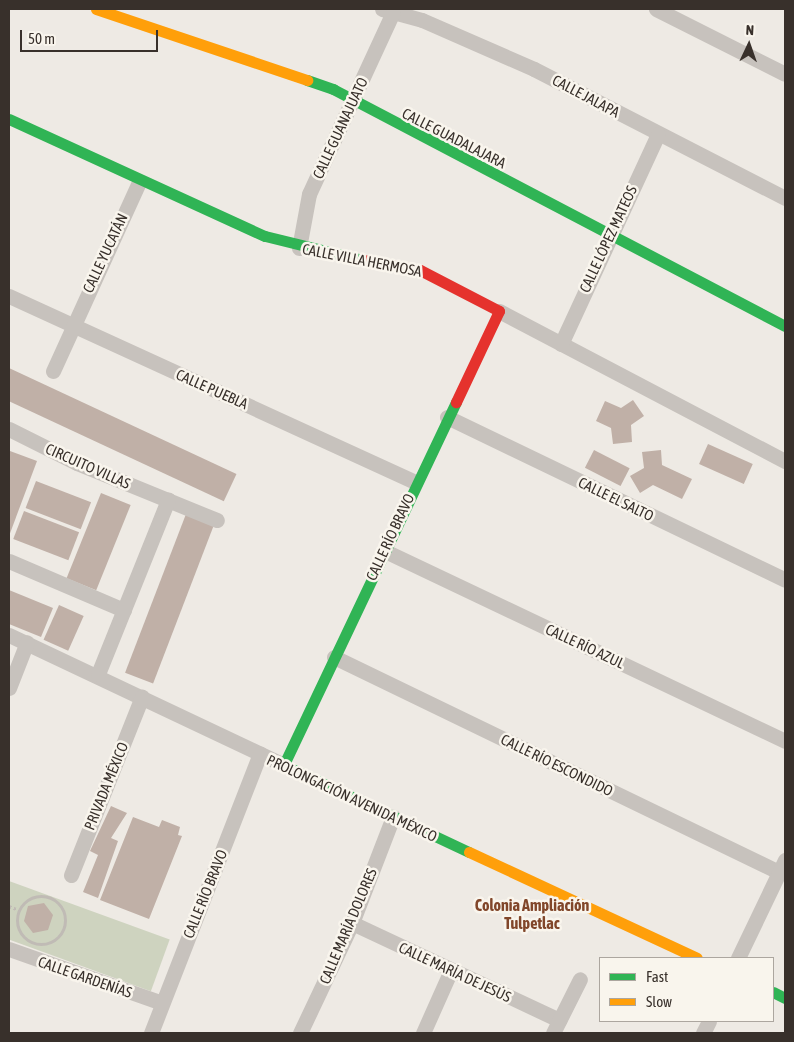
<!DOCTYPE html>
<html>
<head>
<meta charset="utf-8">
<style>
  body { margin:0 }
  #map { position:relative; width:794px; height:1042px; overflow:hidden; background:#eeeae4; font-family:"Asap Condensed",sans-serif }
  div>[style] { position:absolute }
  [style*='--x'] { left:calc(var(--x)*1px); top:calc(var(--y)*1px); width:calc(var(--w)*1px); rotate:calc(var(--a)*1deg) }
  .green>* { inset:0; background:#ced3bf; transform-origin:0 0 }
  .building>* { inset:0; background:#c0b0a7; transform-origin:0 0 }
  .path>* { height:3px; margin-top:-1.5px; transform-origin:0; background:repeating-linear-gradient(90deg,#c0bbb5 0 2.5px,transparent 0 5px) }
  .path>.ring { margin:-1.5px; padding:0; box-sizing:content-box; background:none; border:3px solid #c0bbb5; border-radius:50% }
  .street>* { height:15px; margin:-7.5px; padding:0 7.5px; transform-origin:7.5px; border-radius:7.5px; background:#c7c2bd }
  .fast>* { height:11px; margin:-5.5px; padding:0 5.5px; transform-origin:5.5px; border-radius:5.5px; background:#30b455 }
  .slow>* { height:11px; margin:-5.5px; padding:0 5.5px; transform-origin:5.5px; border-radius:5.5px; background:#ff9f0a }
  .jam>* { height:11px; margin:-5.5px; padding:0 5.5px; transform-origin:5.5px; border-radius:5.5px; background:#e5322d }
  span { translate:-50% -50%; white-space:nowrap; text-align:center; line-height:1.15; -webkit-text-stroke:5px #f9f5ed; paint-order:stroke }
  .street-label { font-size:15px; color:#38302b }
  .neighbourhood-label { font-size:16px; color:#81462a; font-weight:700 }
  .frame { position:absolute; inset:0; border:10px solid #38302b; pointer-events:none }
  .legend { position:absolute; left:599px; top:957px; width:175px; height:65px; box-sizing:border-box; background:#f9f5ed; border:1px solid #aca69f; margin:0; padding:6px 9px; list-style:none; font-size:15px; color:#38302b }
  .legend li { display:flex; align-items:center; gap:10px; height:25px }
  .legend b { width:25px; border:1px solid #aca69f }
  .north { position:absolute; left:724px; top:20px; width:50px; height:50px; -webkit-text-stroke:4px #f9f5ed; paint-order:stroke; rotate:3deg; font-size:14px; font-weight:700; line-height:20px; text-align:center; color:#38302b }
  .north::after { content:''; display:block; margin:auto; width:18px; height:22px; background:#38302b; clip-path:polygon(50% 0,100% 100%,50% 72%,0 100%) }
  .scale { position:absolute; left:20px; top:30px; width:138px; height:22px; box-sizing:border-box; border:2px solid #38302b; border-top:0; padding-left:6px; font-size:15px; line-height:18px; white-space:nowrap; color:#38302b; -webkit-text-stroke:4px #f9f5ed; paint-order:stroke }
</style>
</head>
<body>
<div id="map">
  <div class="green">
    <i style="left:9px;top:881px;width:171px;height:55px;rotate:20deg"></i>
  </div>
  <div class="building">
    <i style="left:9px;top:368px;width:251px;height:30px;rotate:25deg"></i>
    <i style="clip-path:polygon(633px 400px,644px 416px,631px 425px,632px 442px,613px 444px,611px 428px,596px 421px,605px 401px,621px 408px)"></i>
    <i style="left:708px;top:444px;width:49px;height:22px;rotate:24deg"></i>
    <i style="left:594px;top:450px;width:40px;height:20px;rotate:27deg"></i>
    <i style="clip-path:polygon(661px 450px,662px 465px,692px 479px,682px 499px,653px 485px,640px 493px,630px 476px,644px 468px,642px 452px)"></i>
    <i style="clip-path:polygon(10px 451px,37px 461px,9px 536px,9px 456px)"></i>
    <i style="left:36px;top:481px;width:59px;height:29px;rotate:21deg"></i>
    <i style="left:101px;top:493px;width:32px;height:92px;rotate:22deg"></i>
    <i style="left:24px;top:511px;width:59px;height:30px;rotate:21deg"></i>
    <i style="left:186px;top:514px;width:30px;height:170px;rotate:21deg"></i>
    <i style="clip-path:polygon(9px 590px,53px 608px,41px 637px,9px 624px)"></i>
    <i style="left:59px;top:605px;width:27px;height:38px;rotate:24deg"></i>
    <i style="clip-path:polygon(111px 806px,127px 813px,111px 838px,118px 841px,98px 898px,83px 892px,98px 855px,90px 851px)"></i>
    <i style="clip-path:polygon(133px 817px,159px 827px,162px 820px,180px 827px,178px 835px,182px 836px,149px 919px,100px 900px)"></i>
    <i style="clip-path:polygon(44px 903px,53px 915px,48px 930px,33px 933px,24px 921px,28px 906px)"></i>
  </div>
  <div class="path">
    <i class="ring" style="left:17px;top:896px;width:45px;height:45px"></i>
    <i style="--x:9;--y:906;--w:11;--a:22"></i>
  </div>
  <div class="street">
    <i style="--x:382;--y:9;--w:41;--a:15.4"></i>
    <i style="--x:422;--y:20;--w:122;--a:23.6"></i>
    <i style="--x:534;--y:69;--w:282;--a:27.2"></i>
    <i style="--x:656;--y:9;--w:144;--a:26.7"></i>
    <i style="--x:299;--y:248;--w:55;--a:-79.5"></i>
    <i style="--x:309;--y:194;--w:200;--a:-65.2"></i>
    <i style="--x:9;--y:296;--w:447;--a:24.6"></i>
    <i style="--x:499;--y:311;--w:323;--a:27.7"></i>
    <i style="--x:561;--y:344;--w:231;--a:-65.2"></i>
    <i style="--x:53;--y:371;--w:208;--a:-65.5"></i>
    <i style="--x:447;--y:417;--w:375;--a:25.7"></i>
    <i style="--x:9;--y:429;--w:76;--a:26.6"></i>
    <i style="--x:77;--y:463;--w:151;--a:22.2"></i>
    <i style="--x:385;--y:551;--w:443;--a:25.4"></i>
    <i style="--x:9;--y:561;--w:125;--a:23.1"></i>
    <i style="--x:9;--y:635;--w:304;--a:25.3"></i>
    <i style="--x:334;--y:657;--w:494;--a:25.8"></i>
    <i style="--x:98;--y:674;--w:188;--a:-68.1"></i>
    <i style="--x:9;--y:688;--w:49;--a:-68.6"></i>
    <i style="--x:71;--y:875;--w:192;--a:-68.3"></i>
    <i style="--x:352;--y:923;--w:229;--a:25.1"></i>
    <i style="--x:9;--y:949;--w:162;--a:19.4"></i>
    <i style="--x:738;--y:958;--w:109;--a:-64.4"></i>
    <i style="--x:151;--y:1033;--w:300;--a:-68.7"></i>
    <i style="--x:300;--y:1033;--w:122;--a:-64.7"></i>
    <i style="--x:352;--y:923;--w:114;--a:-68.9"></i>
    <i style="--x:423;--y:1033;--w:69;--a:-66"></i>
    <i style="--x:553;--y:1033;--w:60;--a:-63.4"></i>
    <i style="--x:703;--y:1033;--w:13;--a:-63"></i>
  </div>
  <div class="fast">
    <i style="--x:307;--y:80;--w:28;--a:19"></i>
    <i style="--x:333;--y:89;--w:510;--a:27.67"></i>
    <i style="--x:9;--y:119;--w:281;--a:24.6"></i>
    <i style="--x:265;--y:236;--w:101;--a:13.8"></i>
    <i style="--x:456;--y:402;--w:402;--a:115.4"></i>
    <i style="--x:284;--y:765;--w:204;--a:25.2"></i>
    <i style="--x:773;--y:992;--w:13;--a:27"></i>
  </div>
  <div class="slow">
    <i style="--x:96;--y:9;--w:223;--a:18.6"></i>
    <i style="--x:469;--y:852;--w:251;--a:24.9"></i>
  </div>
  <div class="jam">
    <i style="--x:363;--y:260;--w:58;--a:10"></i>
    <i style="--x:420;--y:270;--w:89;--a:27.4"></i>
    <i style="--x:499;--y:311;--w:101;--a:115.3"></i>
  </div>
  <div class="street-label">
    <span style="left:586px;top:96px;rotate:28deg">CALLE JALAPA</span>
    <span style="left:340px;top:128px;rotate:-65deg">CALLE GUANAJUATO</span>
    <span style="left:454px;top:138px;rotate:27deg">CALLE GUADALAJARA</span>
    <span style="left:608px;top:239px;rotate:-65deg">CALLE LÓPEZ MATEOS</span>
    <span style="left:105px;top:253px;rotate:-65deg">CALLE YUCATÁN</span>
    <span style="left:362px;top:260px;rotate:11deg">CALLE VILLA HERMOSA</span>
    <span style="left:212px;top:389px;rotate:24deg">CALLE PUEBLA</span>
    <span style="left:88px;top:466px;rotate:24deg">CIRCUITO VILLAS</span>
    <span style="left:616px;top:499px;rotate:26deg">CALLE EL SALTO</span>
    <span style="left:390px;top:537px;rotate:-65deg">CALLE RÍO BRAVO</span>
    <span style="left:585px;top:646px;rotate:25deg">CALLE RÍO AZUL</span>
    <span style="left:557px;top:765px;rotate:26deg">CALLE RÍO ESCONDIDO</span>
    <span style="left:106px;top:786px;rotate:-68deg">PRIVADA MÉXICO</span>
    <span style="left:352px;top:798px;rotate:25deg">PROLONGACIÓN AVENIDA MÉXICO</span>
    <span style="left:205px;top:894px;rotate:-68deg">CALLE RÍO BRAVO</span>
    <span style="left:348px;top:926px;rotate:-67deg">CALLE MARÍA DOLORES</span>
    <span style="left:455px;top:972px;rotate:25deg">CALLE MARÍA DE JESÚS</span>
    <span style="left:85px;top:977px;rotate:19deg">CALLE GARDENÍAS</span>
  </div>
  <div class="neighbourhood-label">
    <span style="left:532px;top:914px">Colonia Ampliación<br>Tulpetlac</span>
  </div>
  <div class="frame"></div>
  <ul class="legend">
  <li><b style="height:6px;background:#30b455"></b>Fast</li>
  <li><b style="height:6px;background:#ff9f0a"></b>Slow</li>
  </ul>
  <div class="north">N</div>
  <div class="scale">50 m</div>
</div>
</body>
</html>
